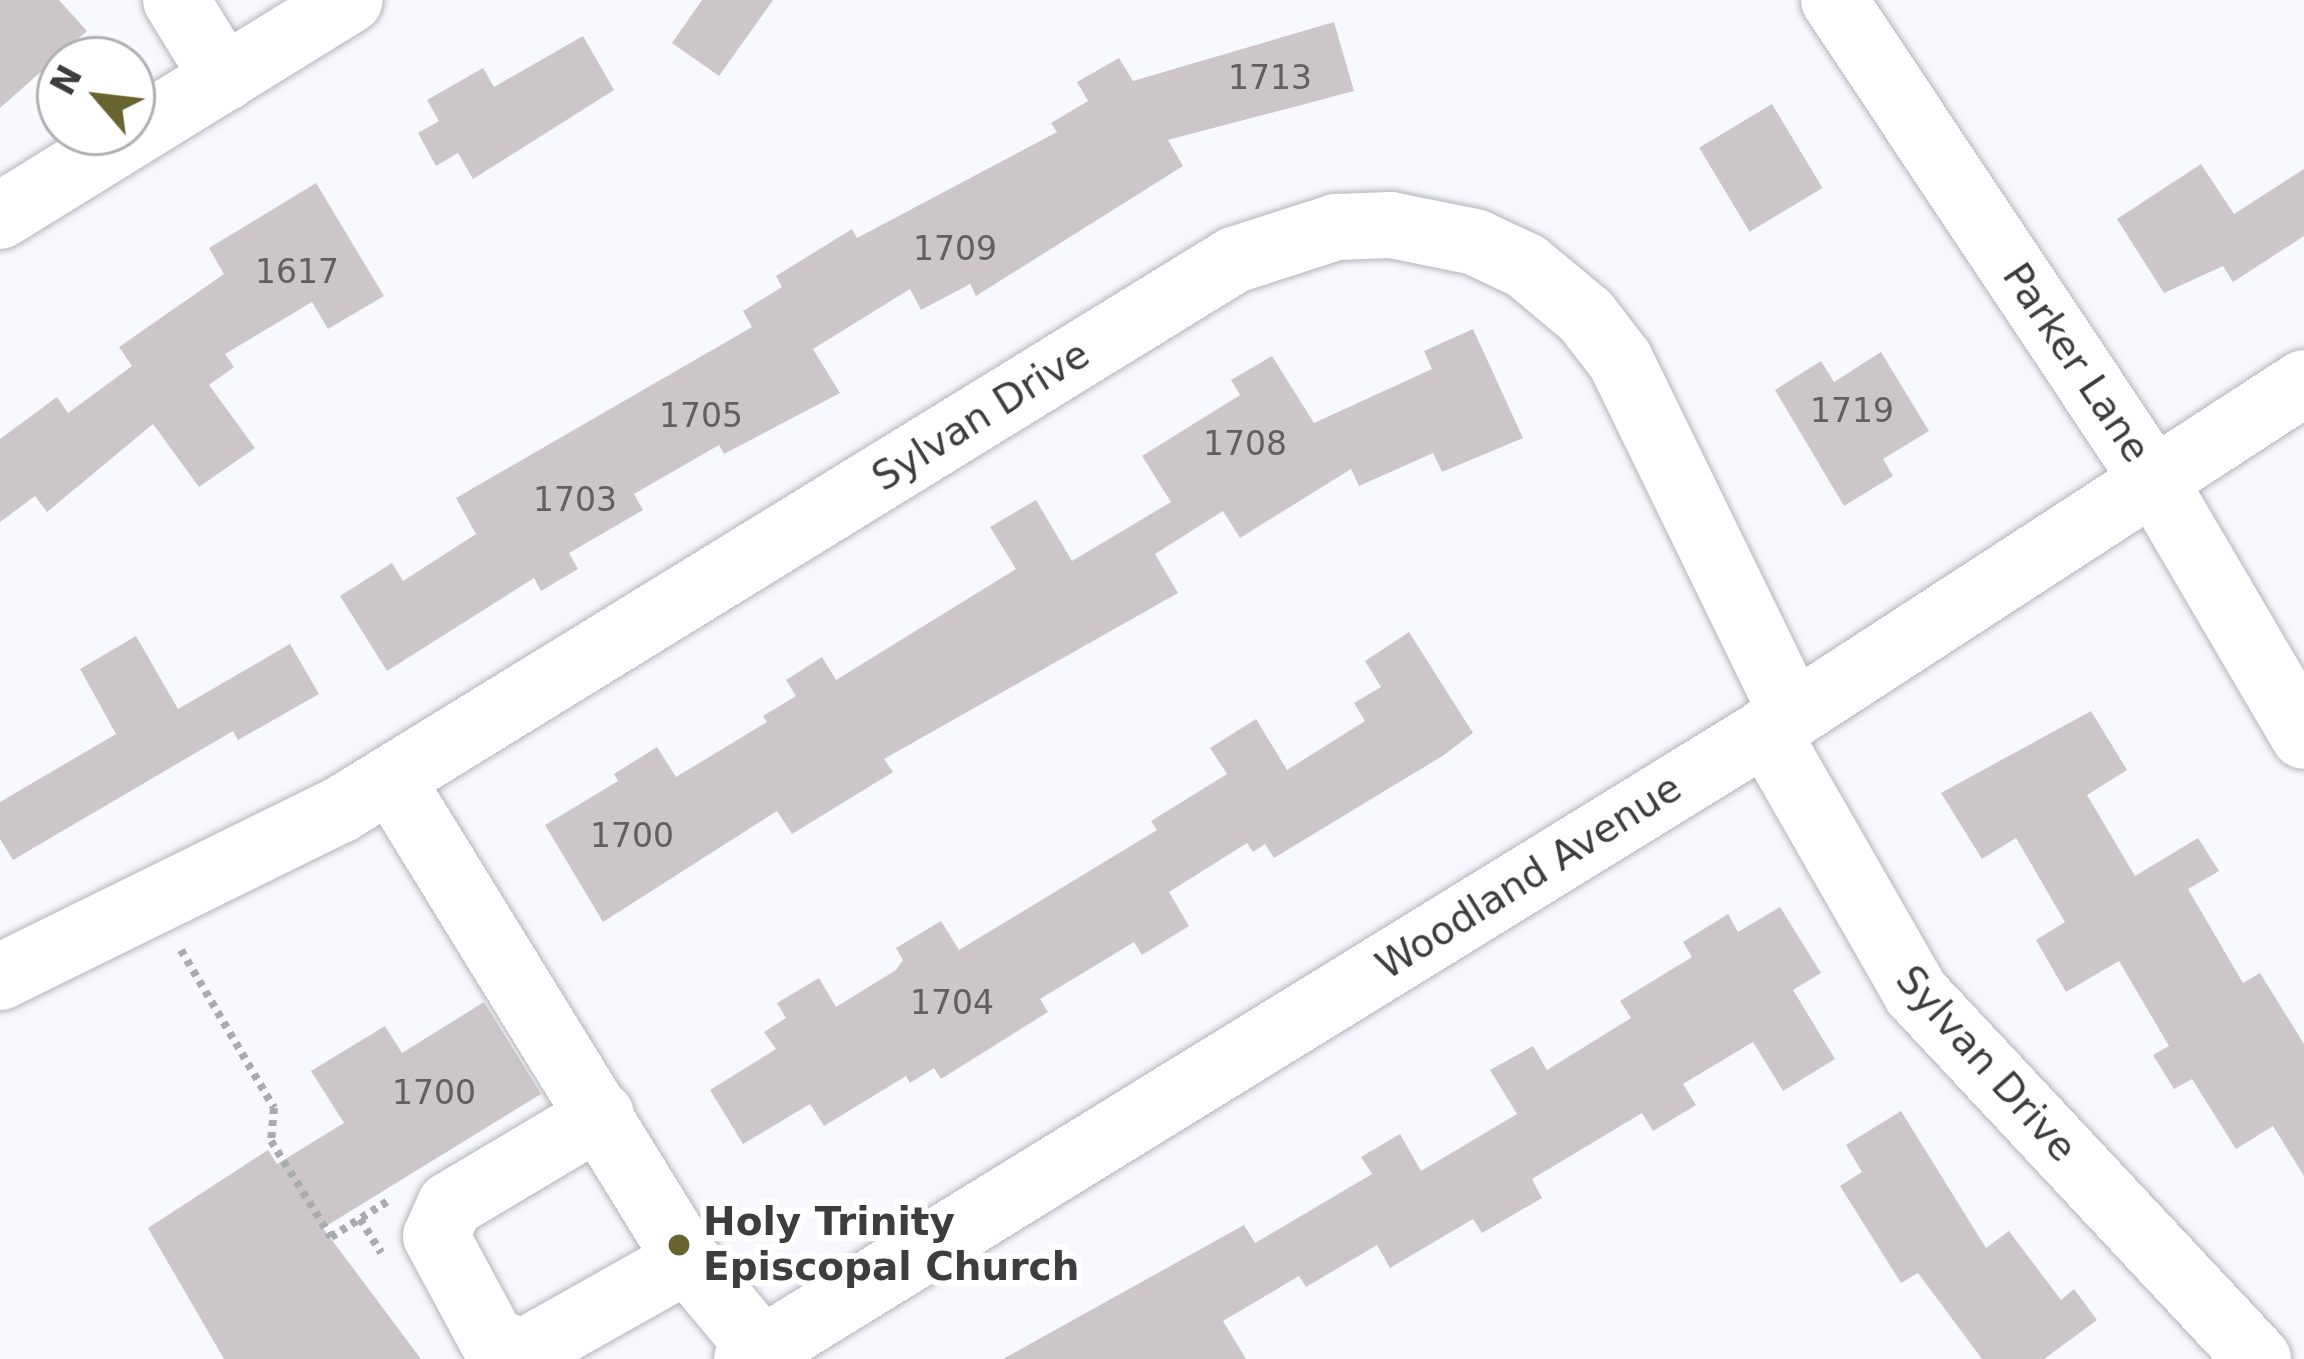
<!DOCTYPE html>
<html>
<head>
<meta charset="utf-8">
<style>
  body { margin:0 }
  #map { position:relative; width:2304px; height:1359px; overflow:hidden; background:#f8f9fe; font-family:"DejaVu Sans",sans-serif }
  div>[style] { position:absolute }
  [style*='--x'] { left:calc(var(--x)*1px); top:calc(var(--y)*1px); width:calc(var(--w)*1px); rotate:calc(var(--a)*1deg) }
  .building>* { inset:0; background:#ccc6c9; transform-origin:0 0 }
  .path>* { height:8px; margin-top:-4px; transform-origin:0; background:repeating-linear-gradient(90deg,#aaabaf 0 6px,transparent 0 12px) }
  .roads { filter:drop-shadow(0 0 3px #b3b5bb) drop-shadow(0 0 3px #b3b5bb) }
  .minor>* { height:66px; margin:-33px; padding:0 33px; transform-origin:33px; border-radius:33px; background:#fff }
  .dots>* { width:33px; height:33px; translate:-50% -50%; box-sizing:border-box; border:6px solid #fff; border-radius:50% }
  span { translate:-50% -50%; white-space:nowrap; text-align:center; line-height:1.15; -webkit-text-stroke:12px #fff; paint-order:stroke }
  .number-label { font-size:33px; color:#605f62 }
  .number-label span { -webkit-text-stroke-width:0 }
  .street-label { font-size:39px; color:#3c3d3f }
  .poi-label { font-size:39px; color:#3c3d3f; font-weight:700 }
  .left { translate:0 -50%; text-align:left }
  .north { position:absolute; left:36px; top:36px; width:120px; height:120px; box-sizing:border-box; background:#fff; border:3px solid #b1b1b2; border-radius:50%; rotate:298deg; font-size:33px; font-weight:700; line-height:48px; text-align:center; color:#3c3d3f }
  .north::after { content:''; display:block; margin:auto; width:42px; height:54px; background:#686430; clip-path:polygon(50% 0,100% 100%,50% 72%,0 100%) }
</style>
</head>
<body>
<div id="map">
  <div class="building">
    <i style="clip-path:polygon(0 0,59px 0,87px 31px,0 108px)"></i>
    <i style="clip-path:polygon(702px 0,773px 0,719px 76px,672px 43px)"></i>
    <i style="clip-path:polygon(1334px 22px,1354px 91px,1168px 140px,1183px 166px,976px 296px,970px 284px,921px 310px,910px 289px,813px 349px,840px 393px,724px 454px,719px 445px,634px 494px,643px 510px,569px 553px,578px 569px,541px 591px,534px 578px,387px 671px,340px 596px,392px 563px,403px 581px,476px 534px,456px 498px,752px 327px,743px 311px,782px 287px,776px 276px,852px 229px,857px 238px,1057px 132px,1051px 123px,1088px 101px,1077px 82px,1119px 58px,1133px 81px)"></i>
    <i style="clip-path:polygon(583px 36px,614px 90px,473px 179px,458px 153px,436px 166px,418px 133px,439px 121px,427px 100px,483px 68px,494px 87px)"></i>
    <i style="left:1772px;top:104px;width:98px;height:85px;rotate:59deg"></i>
    <i style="clip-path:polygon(2201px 164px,2234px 214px,2304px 169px,2304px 236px,2233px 282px,2223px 266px,2164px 293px,2117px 219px)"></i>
    <i style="clip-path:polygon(316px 183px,384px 296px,328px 329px,312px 302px,225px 354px,234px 367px,209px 385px,255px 448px,199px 487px,153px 424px,47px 512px,35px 496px,0 522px,0 439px,57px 397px,68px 413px,132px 366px,119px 347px,224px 274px,209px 248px)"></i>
    <i style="clip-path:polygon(1473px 329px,1523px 438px,1442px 472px,1433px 453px,1359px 486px,1351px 469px,1240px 538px,1223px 511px,1155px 554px,1178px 593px,884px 759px,893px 772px,792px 834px,777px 811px,603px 922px,545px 825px,618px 781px,614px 774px,657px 747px,676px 777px,767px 722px,763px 716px,796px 696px,786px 680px,822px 657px,836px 680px,1016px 569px,990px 527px,1036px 500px,1072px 561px,1171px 502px,1142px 456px,1240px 395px,1231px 380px,1272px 356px,1314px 423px,1432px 369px,1424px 351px)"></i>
    <i style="clip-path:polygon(1881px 352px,1929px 431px,1883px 459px,1893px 476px,1844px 506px,1775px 390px,1821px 361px,1834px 382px)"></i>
    <i style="clip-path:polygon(1409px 632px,1473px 733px,1444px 755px,1274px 858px,1265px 844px,1253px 852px,1247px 843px,1169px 892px,1189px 926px,1142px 955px,1134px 942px,1040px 999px,1048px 1012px,941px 1079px,934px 1068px,910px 1083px,906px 1076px,824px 1126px,810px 1104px,743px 1144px,710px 1090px,776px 1049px,764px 1032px,786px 1018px,777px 1003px,819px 978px,836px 1007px,896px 970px,903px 960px,896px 948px,941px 921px,959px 950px,1157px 830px,1151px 821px,1227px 774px,1210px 748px,1256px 719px,1287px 770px,1365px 721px,1354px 703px,1381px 687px,1365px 661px)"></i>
    <i style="clip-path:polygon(136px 636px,178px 709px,290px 644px,319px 694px,238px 740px,233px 731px,13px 860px,0 839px,0 802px,116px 734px,80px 669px)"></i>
    <i style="clip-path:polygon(2091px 711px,2127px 770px,2087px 795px,2135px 876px,2198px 838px,2219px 871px,2188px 889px,2243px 983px,2260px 973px,2304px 1044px,2304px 1176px,2273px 1126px,2236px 1149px,2192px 1079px,2174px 1089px,2153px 1055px,2169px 1046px,2119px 961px,2066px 992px,2036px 940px,2065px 922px,2016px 838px,1982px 859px,1941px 793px)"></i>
    <i style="clip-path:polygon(1780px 907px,1821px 973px,1793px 990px,1835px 1059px,1783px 1091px,1753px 1042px,1683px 1084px,1696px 1105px,1653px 1131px,1642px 1113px,1532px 1179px,1542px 1198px,1482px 1233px,1473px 1219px,1390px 1268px,1377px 1245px,1306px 1287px,1299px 1276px,1223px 1321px,1246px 1359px,1003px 1359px,1244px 1225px,1255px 1243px,1372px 1174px,1361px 1157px,1400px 1134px,1421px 1171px,1517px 1114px,1490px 1070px,1533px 1046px,1547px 1070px,1631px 1018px,1620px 1001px,1692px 957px,1683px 942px,1728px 914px,1738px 932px)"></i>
    <i style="clip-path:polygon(484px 1002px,541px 1094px,323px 1228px,421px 1359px,224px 1359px,148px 1228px,268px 1150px,277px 1164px,344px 1123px,311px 1071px,385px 1026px,402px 1053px)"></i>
    <i style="clip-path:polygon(1901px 1111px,1986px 1248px,2009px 1231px,2061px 1300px,2074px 1289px,2097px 1320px,2044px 1359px,1982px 1359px,1918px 1273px,1901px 1283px,1840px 1186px,1862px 1172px,1846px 1145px)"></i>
  </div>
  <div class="path">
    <i style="--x:181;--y:950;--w:183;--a:59.5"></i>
    <i style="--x:274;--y:1108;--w:33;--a:95"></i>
    <i style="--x:271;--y:1141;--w:113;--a:58"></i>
    <i style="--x:331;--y:1237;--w:71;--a:-32.3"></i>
    <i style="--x:360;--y:1219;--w:40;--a:58"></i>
  </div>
  <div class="roads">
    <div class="minor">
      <i style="--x:176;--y:0;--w:92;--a:58.4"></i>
      <i style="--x:1834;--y:0;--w:581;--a:56.36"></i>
      <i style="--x:2156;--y:484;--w:292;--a:59.6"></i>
      <i style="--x:0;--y:216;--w:411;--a:-31.7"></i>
      <i style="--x:1766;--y:731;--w:302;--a:60.2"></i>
      <i style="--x:1916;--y:993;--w:501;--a:46.94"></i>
      <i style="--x:391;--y:779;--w:565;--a:58.39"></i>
      <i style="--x:687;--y:1260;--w:117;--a:50.2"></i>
      <i style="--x:0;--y:977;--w:379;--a:-26.2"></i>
      <i style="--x:340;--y:810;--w:1050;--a:-31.6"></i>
      <i style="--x:1234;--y:260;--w:107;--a:-17.9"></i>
      <i style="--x:1336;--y:227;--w:55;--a:-2.1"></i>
      <i style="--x:1391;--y:225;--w:86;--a:11.4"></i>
      <i style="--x:1475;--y:242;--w:56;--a:25.2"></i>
      <i style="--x:1526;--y:266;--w:78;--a:39.8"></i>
      <i style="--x:1586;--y:316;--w:56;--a:52.3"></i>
      <i style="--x:1620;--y:360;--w:395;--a:64"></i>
      <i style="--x:601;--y:1115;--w:176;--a:149.2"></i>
      <i style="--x:450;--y:1205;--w:34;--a:114"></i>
      <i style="--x:436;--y:1236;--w:118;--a:61.7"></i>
      <i style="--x:492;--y:1340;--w:33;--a:23"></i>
      <i style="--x:522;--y:1353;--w:189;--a:-29.4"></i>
      <i style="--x:747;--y:1359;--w:1228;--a:-31.62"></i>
      <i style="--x:1793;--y:715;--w:609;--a:-33.01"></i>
    </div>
  </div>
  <div class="dots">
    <i style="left:679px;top:1245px;background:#686430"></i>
  </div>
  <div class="number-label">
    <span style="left:1270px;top:78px">1713</span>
    <span style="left:955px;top:249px">1709</span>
    <span style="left:297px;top:272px">1617</span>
    <span style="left:1852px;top:411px">1719</span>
    <span style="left:701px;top:416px">1705</span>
    <span style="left:1245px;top:444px">1708</span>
    <span style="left:575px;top:500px">1703</span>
    <span style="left:632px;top:836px">1700</span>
    <span style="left:952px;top:1003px">1704</span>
    <span style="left:434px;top:1093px">1700</span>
  </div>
  <div class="street-label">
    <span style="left:2076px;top:363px;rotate:56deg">Parker Lane</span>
    <span style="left:981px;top:416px;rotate:-32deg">Sylvan Drive</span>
    <span style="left:1529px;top:877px;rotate:-32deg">Woodland Avenue</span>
    <span style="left:1986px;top:1064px;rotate:48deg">Sylvan Drive</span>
  </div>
  <div class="poi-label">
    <span class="left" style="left:703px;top:1245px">Holy Trinity<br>Episcopal Church</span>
  </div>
  <div class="north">N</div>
</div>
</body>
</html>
